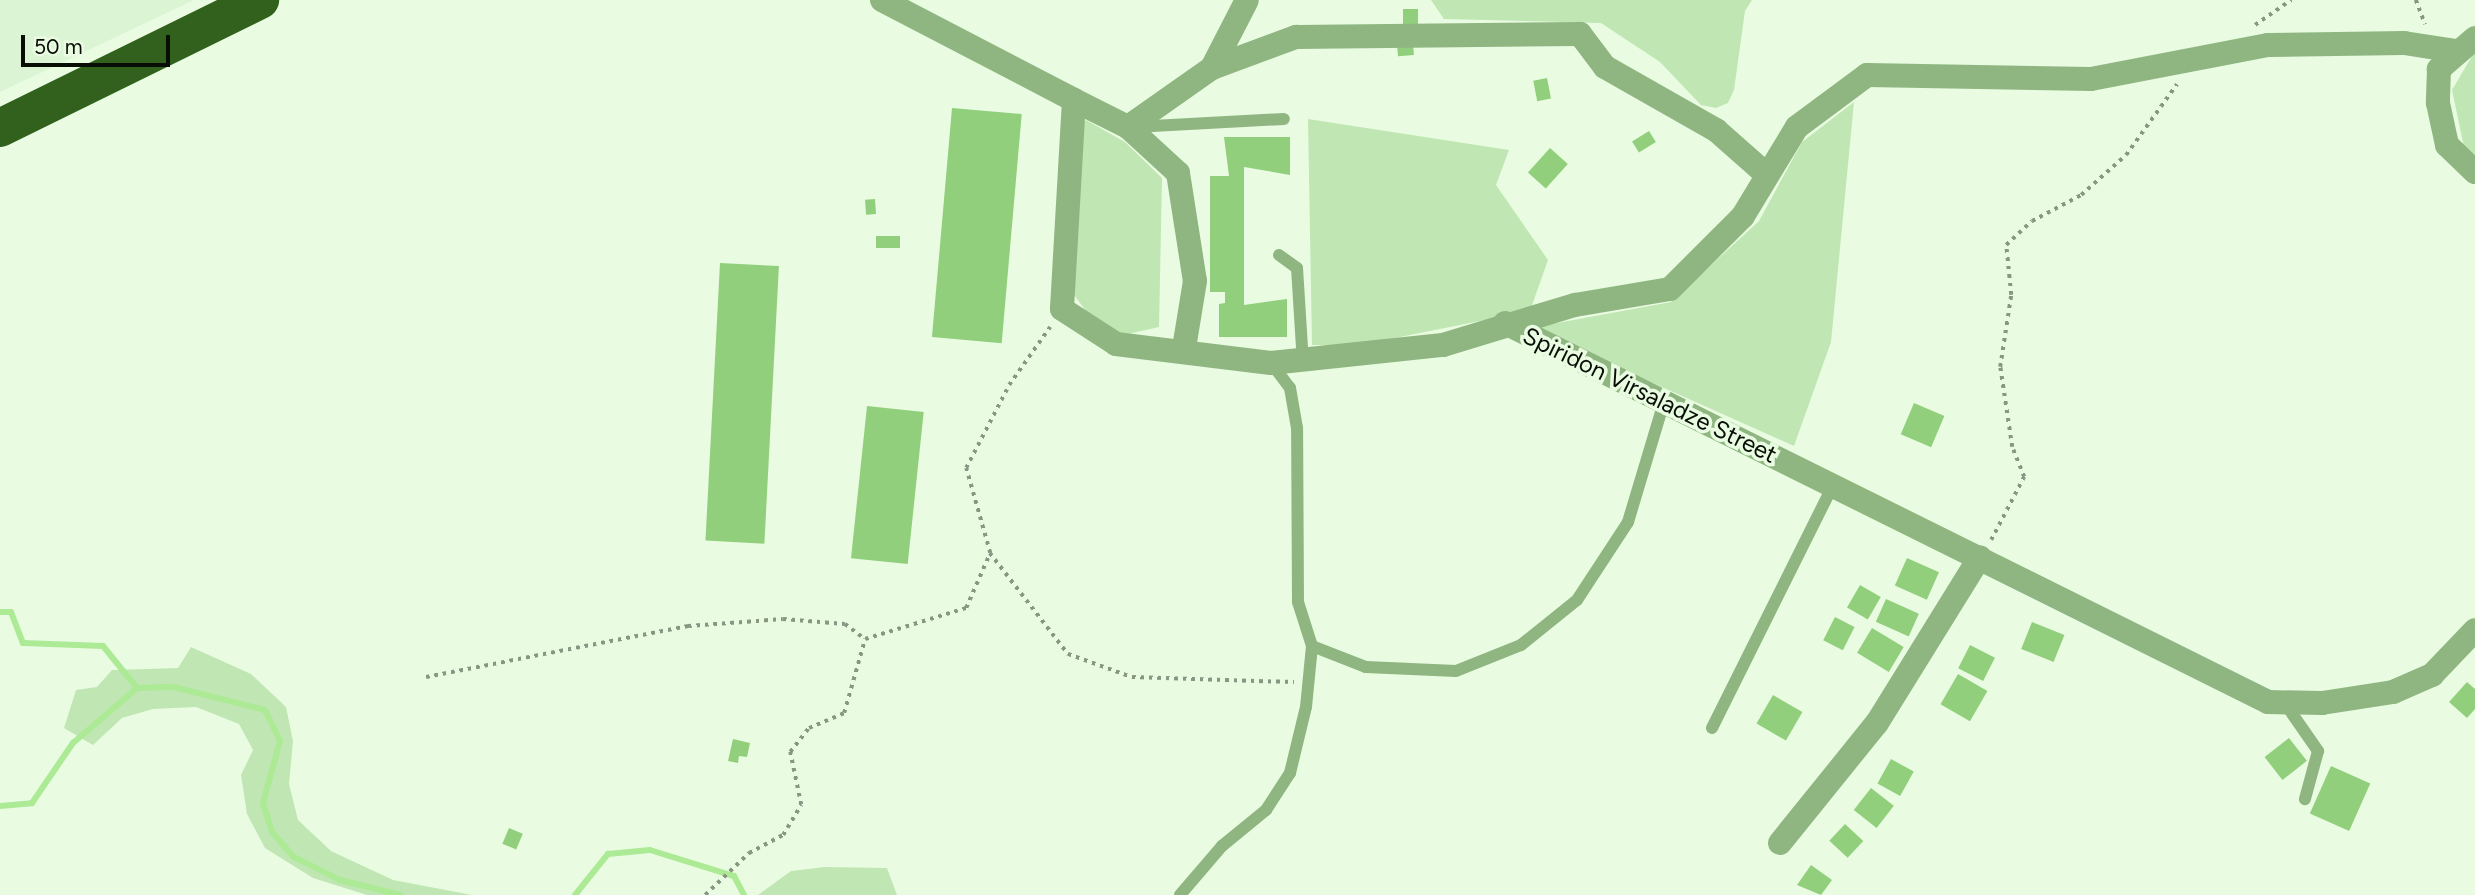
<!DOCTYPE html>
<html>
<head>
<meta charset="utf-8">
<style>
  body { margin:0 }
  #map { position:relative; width:2475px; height:895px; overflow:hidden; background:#e9fce2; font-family:Figtree,sans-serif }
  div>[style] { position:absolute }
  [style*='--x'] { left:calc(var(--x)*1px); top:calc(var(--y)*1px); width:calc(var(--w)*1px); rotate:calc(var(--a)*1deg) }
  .built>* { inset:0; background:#dbf4d3 }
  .green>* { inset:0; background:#c0e6b3 }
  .stream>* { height:6px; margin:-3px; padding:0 3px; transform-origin:3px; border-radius:3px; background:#acea96 }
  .building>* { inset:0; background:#92cf7c; transform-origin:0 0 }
  .path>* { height:3.5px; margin-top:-1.75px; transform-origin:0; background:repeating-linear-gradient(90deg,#889683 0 3.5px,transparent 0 8.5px) }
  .lane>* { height:12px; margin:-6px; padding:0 6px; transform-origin:6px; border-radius:6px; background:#8fb681 }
  .street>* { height:24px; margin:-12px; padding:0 12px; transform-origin:12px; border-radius:12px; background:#8fb681 }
  .highway>* { height:38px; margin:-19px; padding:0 19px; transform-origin:19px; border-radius:19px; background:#31611c }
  span { translate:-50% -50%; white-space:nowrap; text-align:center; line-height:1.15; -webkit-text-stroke:7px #e9fce2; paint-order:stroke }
  .street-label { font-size:24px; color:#080e06 }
  .scale { position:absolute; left:21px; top:35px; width:149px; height:32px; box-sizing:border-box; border:4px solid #080e06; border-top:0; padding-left:9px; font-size:21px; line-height:24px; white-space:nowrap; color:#080e06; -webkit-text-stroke:5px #e9fce2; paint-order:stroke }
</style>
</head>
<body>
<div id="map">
  <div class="built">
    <i style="clip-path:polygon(0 0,194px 0,0 92px)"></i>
  </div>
  <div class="green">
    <i style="clip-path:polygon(1431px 0,1752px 0,1745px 11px,1734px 90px,1728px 103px,1716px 108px,1701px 105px,1660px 62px,1601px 23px,1444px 19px)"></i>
    <i style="clip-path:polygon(2475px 51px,2475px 155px,2464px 147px,2452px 90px)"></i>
    <i style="clip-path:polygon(1854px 102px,1831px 342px,1794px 446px,1530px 328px,1671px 302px,1759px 221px,1802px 142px)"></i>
    <i style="clip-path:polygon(1308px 119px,1509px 150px,1496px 185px,1548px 260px,1530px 311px,1360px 345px,1312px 345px)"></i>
    <i style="clip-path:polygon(1086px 120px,1125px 142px,1162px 178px,1159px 327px,1119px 336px,1094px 322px,1072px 292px,1078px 129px)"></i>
    <i style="clip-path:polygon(191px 647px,251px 674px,286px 707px,293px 741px,289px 784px,298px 820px,331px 851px,393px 880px,472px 895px,367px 895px,313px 878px,265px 848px,247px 814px,241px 775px,253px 750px,239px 724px,196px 707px,153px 709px,122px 718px,93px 745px,64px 728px,76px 690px,97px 687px,112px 670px,178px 668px)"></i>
    <i style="clip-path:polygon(825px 867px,887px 868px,897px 895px,758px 895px,791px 871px)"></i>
  </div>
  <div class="stream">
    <i style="--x:0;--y:612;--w:11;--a:0"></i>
    <i style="--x:11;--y:612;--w:33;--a:69"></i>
    <i style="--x:23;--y:643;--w:80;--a:2.1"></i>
    <i style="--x:103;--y:646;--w:54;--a:51"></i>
    <i style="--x:0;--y:806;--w:32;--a:-5"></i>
    <i style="--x:32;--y:803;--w:73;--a:-55.7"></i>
    <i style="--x:73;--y:743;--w:84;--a:-40.7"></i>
    <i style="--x:137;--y:688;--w:37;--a:-2"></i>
    <i style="--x:174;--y:687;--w:94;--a:14.2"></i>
    <i style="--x:265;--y:710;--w:34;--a:64"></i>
    <i style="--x:280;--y:741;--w:64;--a:105.3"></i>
    <i style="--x:263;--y:803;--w:30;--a:73"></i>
    <i style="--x:272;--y:832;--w:33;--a:49"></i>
    <i style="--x:294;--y:857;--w:51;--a:26.6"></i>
    <i style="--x:340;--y:880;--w:62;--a:14"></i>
    <i style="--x:575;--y:895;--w:53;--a:-51.2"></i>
    <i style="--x:608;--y:854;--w:42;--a:-5.4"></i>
    <i style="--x:650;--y:850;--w:88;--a:17.2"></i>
    <i style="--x:734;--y:876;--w:21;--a:62"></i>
  </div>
  <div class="building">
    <i style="left:1418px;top:9px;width:20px;height:15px;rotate:90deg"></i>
    <i style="left:1413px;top:44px;width:11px;height:16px;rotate:85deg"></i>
    <i style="left:1547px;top:78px;width:21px;height:14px;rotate:79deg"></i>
    <i style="left:952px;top:108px;width:70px;height:230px;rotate:5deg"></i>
    <i style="left:1649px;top:131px;width:13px;height:20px;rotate:58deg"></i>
    <i style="clip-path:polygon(1224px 137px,1290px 137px,1290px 175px,1244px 167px,1244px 305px,1287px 299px,1287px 337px,1219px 337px,1219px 304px,1225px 303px,1225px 292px,1210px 292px,1210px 176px,1229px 176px)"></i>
    <i style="left:1550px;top:148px;width:24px;height:33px;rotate:42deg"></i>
    <i style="left:875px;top:199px;width:15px;height:10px;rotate:86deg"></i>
    <i style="left:876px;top:236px;width:24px;height:12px"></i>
    <i style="left:720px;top:263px;width:59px;height:278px;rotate:3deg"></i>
    <i style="left:1914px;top:403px;width:33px;height:34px;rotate:23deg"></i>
    <i style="left:867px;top:406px;width:57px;height:153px;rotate:6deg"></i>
    <i style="left:1907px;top:558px;width:35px;height:30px;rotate:24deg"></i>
    <i style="left:1860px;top:585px;width:24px;height:26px;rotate:30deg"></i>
    <i style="left:1886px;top:599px;width:36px;height:25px;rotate:24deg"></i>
    <i style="left:1835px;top:617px;width:22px;height:26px;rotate:27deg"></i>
    <i style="left:2032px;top:622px;width:35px;height:29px;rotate:22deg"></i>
    <i style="left:1872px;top:628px;width:37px;height:29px;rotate:31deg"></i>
    <i style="left:1970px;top:645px;width:28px;height:26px;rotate:27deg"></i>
    <i style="left:1958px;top:674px;width:34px;height:35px;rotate:30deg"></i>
    <i style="clip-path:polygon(2467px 682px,2475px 689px,2475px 709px,2467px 718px,2449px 702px)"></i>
    <i style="left:1773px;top:695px;width:34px;height:33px;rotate:30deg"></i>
    <i style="left:2289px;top:738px;width:29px;height:31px;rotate:52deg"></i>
    <i style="clip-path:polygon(733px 739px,750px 743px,747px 757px,739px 756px,738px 763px,728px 761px)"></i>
    <i style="left:1891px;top:759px;width:26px;height:28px;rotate:29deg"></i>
    <i style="left:2331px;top:766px;width:43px;height:52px;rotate:24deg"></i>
    <i style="left:1871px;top:788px;width:29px;height:28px;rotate:38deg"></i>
    <i style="left:1845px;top:824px;width:25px;height:23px;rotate:43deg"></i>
    <i style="left:509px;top:828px;width:15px;height:17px;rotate:23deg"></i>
    <i style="clip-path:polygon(1811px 865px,1832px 880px,1821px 895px,1797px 885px)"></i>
  </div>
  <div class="path">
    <i style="--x:2416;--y:0;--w:26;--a:69"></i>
    <i style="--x:2255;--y:25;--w:44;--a:-34.8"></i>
    <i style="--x:1991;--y:540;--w:71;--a:-62.4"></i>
    <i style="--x:2024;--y:477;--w:32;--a:-112"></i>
    <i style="--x:2012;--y:447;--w:81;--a:-98.5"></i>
    <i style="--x:2000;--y:367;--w:73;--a:-81.3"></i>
    <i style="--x:2011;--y:295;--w:50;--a:-95.7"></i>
    <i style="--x:2006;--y:245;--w:35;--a:-43"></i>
    <i style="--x:2032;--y:221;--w:55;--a:-28"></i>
    <i style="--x:2081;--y:195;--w:60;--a:-41.6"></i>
    <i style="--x:2126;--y:155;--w:87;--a:-54.3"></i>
    <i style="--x:990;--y:553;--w:128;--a:52.3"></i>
    <i style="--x:1068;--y:654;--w:68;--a:19.8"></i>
    <i style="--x:1132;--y:677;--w:162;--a:1.8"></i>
    <i style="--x:426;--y:677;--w:267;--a:-11"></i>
    <i style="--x:688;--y:626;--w:95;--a:-4.2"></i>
    <i style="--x:783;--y:619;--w:62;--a:4.6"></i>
    <i style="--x:845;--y:624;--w:25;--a:37"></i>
    <i style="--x:705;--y:895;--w:61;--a:-43.7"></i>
    <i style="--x:749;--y:853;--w:38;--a:-28"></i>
    <i style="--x:783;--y:835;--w:35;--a:-59"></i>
    <i style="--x:801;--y:805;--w:54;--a:-101.7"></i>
    <i style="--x:790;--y:752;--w:31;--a:-52"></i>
    <i style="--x:809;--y:728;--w:38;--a:-23"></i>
    <i style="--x:844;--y:713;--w:77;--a:-74.2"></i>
    <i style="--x:865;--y:639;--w:106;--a:-17.1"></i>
    <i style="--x:966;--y:608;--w:60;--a:-66.4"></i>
    <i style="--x:990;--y:553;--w:88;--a:-105.8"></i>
    <i style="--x:966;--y:468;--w:93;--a:-62.6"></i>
    <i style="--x:1009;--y:385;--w:71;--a:-54.7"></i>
  </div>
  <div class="lane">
    <i style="--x:1134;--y:127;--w:150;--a:-3.1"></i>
    <i style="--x:1279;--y:255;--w:22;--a:36"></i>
    <i style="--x:1297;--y:268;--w:95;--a:86.4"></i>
    <i style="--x:1312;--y:646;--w:58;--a:21.3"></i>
    <i style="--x:1366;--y:667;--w:90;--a:2.5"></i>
    <i style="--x:1456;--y:671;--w:70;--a:-21.8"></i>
    <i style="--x:1521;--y:645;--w:72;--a:-38.8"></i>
    <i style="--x:1577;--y:600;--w:93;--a:-56.8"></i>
    <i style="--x:1628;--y:522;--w:125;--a:-73.3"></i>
    <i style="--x:2284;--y:702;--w:60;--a:55.2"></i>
    <i style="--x:2318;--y:751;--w:50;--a:105.2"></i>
    <i style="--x:1712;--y:728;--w:271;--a:-63.5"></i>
    <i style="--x:1180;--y:895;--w:65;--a:-49.4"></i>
    <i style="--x:1222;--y:846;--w:57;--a:-39.3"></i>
    <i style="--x:1266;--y:810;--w:44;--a:-57"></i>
    <i style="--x:1290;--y:773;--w:68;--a:-76.4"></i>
    <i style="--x:1306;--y:707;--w:61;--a:-84.4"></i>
    <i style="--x:1312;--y:646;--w:46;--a:-107.7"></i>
    <i style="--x:1298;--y:602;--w:174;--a:-90.3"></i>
    <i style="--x:1297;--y:428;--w:41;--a:-99.9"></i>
    <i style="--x:1290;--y:388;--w:31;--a:-127"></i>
  </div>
  <div class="street">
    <i style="--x:882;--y:0;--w:216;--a:27.5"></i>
    <i style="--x:1074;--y:100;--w:209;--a:93.3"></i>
    <i style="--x:1062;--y:309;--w:64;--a:32.9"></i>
    <i style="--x:1116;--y:344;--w:156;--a:7"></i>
    <i style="--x:1271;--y:363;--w:173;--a:-6"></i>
    <i style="--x:1443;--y:345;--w:138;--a:-16.9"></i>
    <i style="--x:1575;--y:305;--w:96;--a:-9.6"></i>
    <i style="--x:1670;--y:289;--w:103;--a:-45"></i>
    <i style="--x:1743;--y:216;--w:104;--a:-58.8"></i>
    <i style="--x:1797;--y:127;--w:87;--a:-36.6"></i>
    <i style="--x:1867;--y:75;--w:224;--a:1"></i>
    <i style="--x:2091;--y:79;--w:180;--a:-10.9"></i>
    <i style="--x:2268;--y:45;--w:136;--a:-0.8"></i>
    <i style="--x:2404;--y:43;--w:53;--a:8.7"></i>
    <i style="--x:2475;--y:38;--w:48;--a:139.3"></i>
    <i style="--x:2439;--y:69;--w:34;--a:92"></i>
    <i style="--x:2438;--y:103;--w:43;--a:77.9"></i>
    <i style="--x:2447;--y:145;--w:39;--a:44"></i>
    <i style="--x:1212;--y:68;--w:76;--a:-62.8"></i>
    <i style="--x:1074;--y:100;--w:60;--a:26.6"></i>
    <i style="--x:1128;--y:127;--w:68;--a:42.6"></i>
    <i style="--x:1178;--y:173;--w:109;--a:81.1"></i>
    <i style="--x:1195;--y:281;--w:68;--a:99.3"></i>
    <i style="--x:1128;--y:127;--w:103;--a:-35.1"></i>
    <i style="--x:1212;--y:68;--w:90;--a:-20.3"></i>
    <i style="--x:1296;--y:37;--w:284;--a:-0.6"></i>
    <i style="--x:1580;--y:34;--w:41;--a:52.9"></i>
    <i style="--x:1605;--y:67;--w:128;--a:29.6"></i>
    <i style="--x:1716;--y:130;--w:68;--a:41.4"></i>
    <i style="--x:1505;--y:323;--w:852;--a:26.41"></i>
    <i style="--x:2268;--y:702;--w:54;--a:1.1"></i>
    <i style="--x:2322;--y:703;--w:72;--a:-8.8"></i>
    <i style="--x:2393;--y:692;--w:43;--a:-23.6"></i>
    <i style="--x:2432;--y:675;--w:62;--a:-46.3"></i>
    <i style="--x:1780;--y:843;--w:154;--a:-51.1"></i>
    <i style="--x:1877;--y:723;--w:195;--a:-58.2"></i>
  </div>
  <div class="highway">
    <i style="--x:0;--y:128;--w:290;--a:-26.2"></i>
  </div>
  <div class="street-label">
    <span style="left:1650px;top:395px;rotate:26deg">Spiridon Virsaladze Street</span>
  </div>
  <div class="scale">50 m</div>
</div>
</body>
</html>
